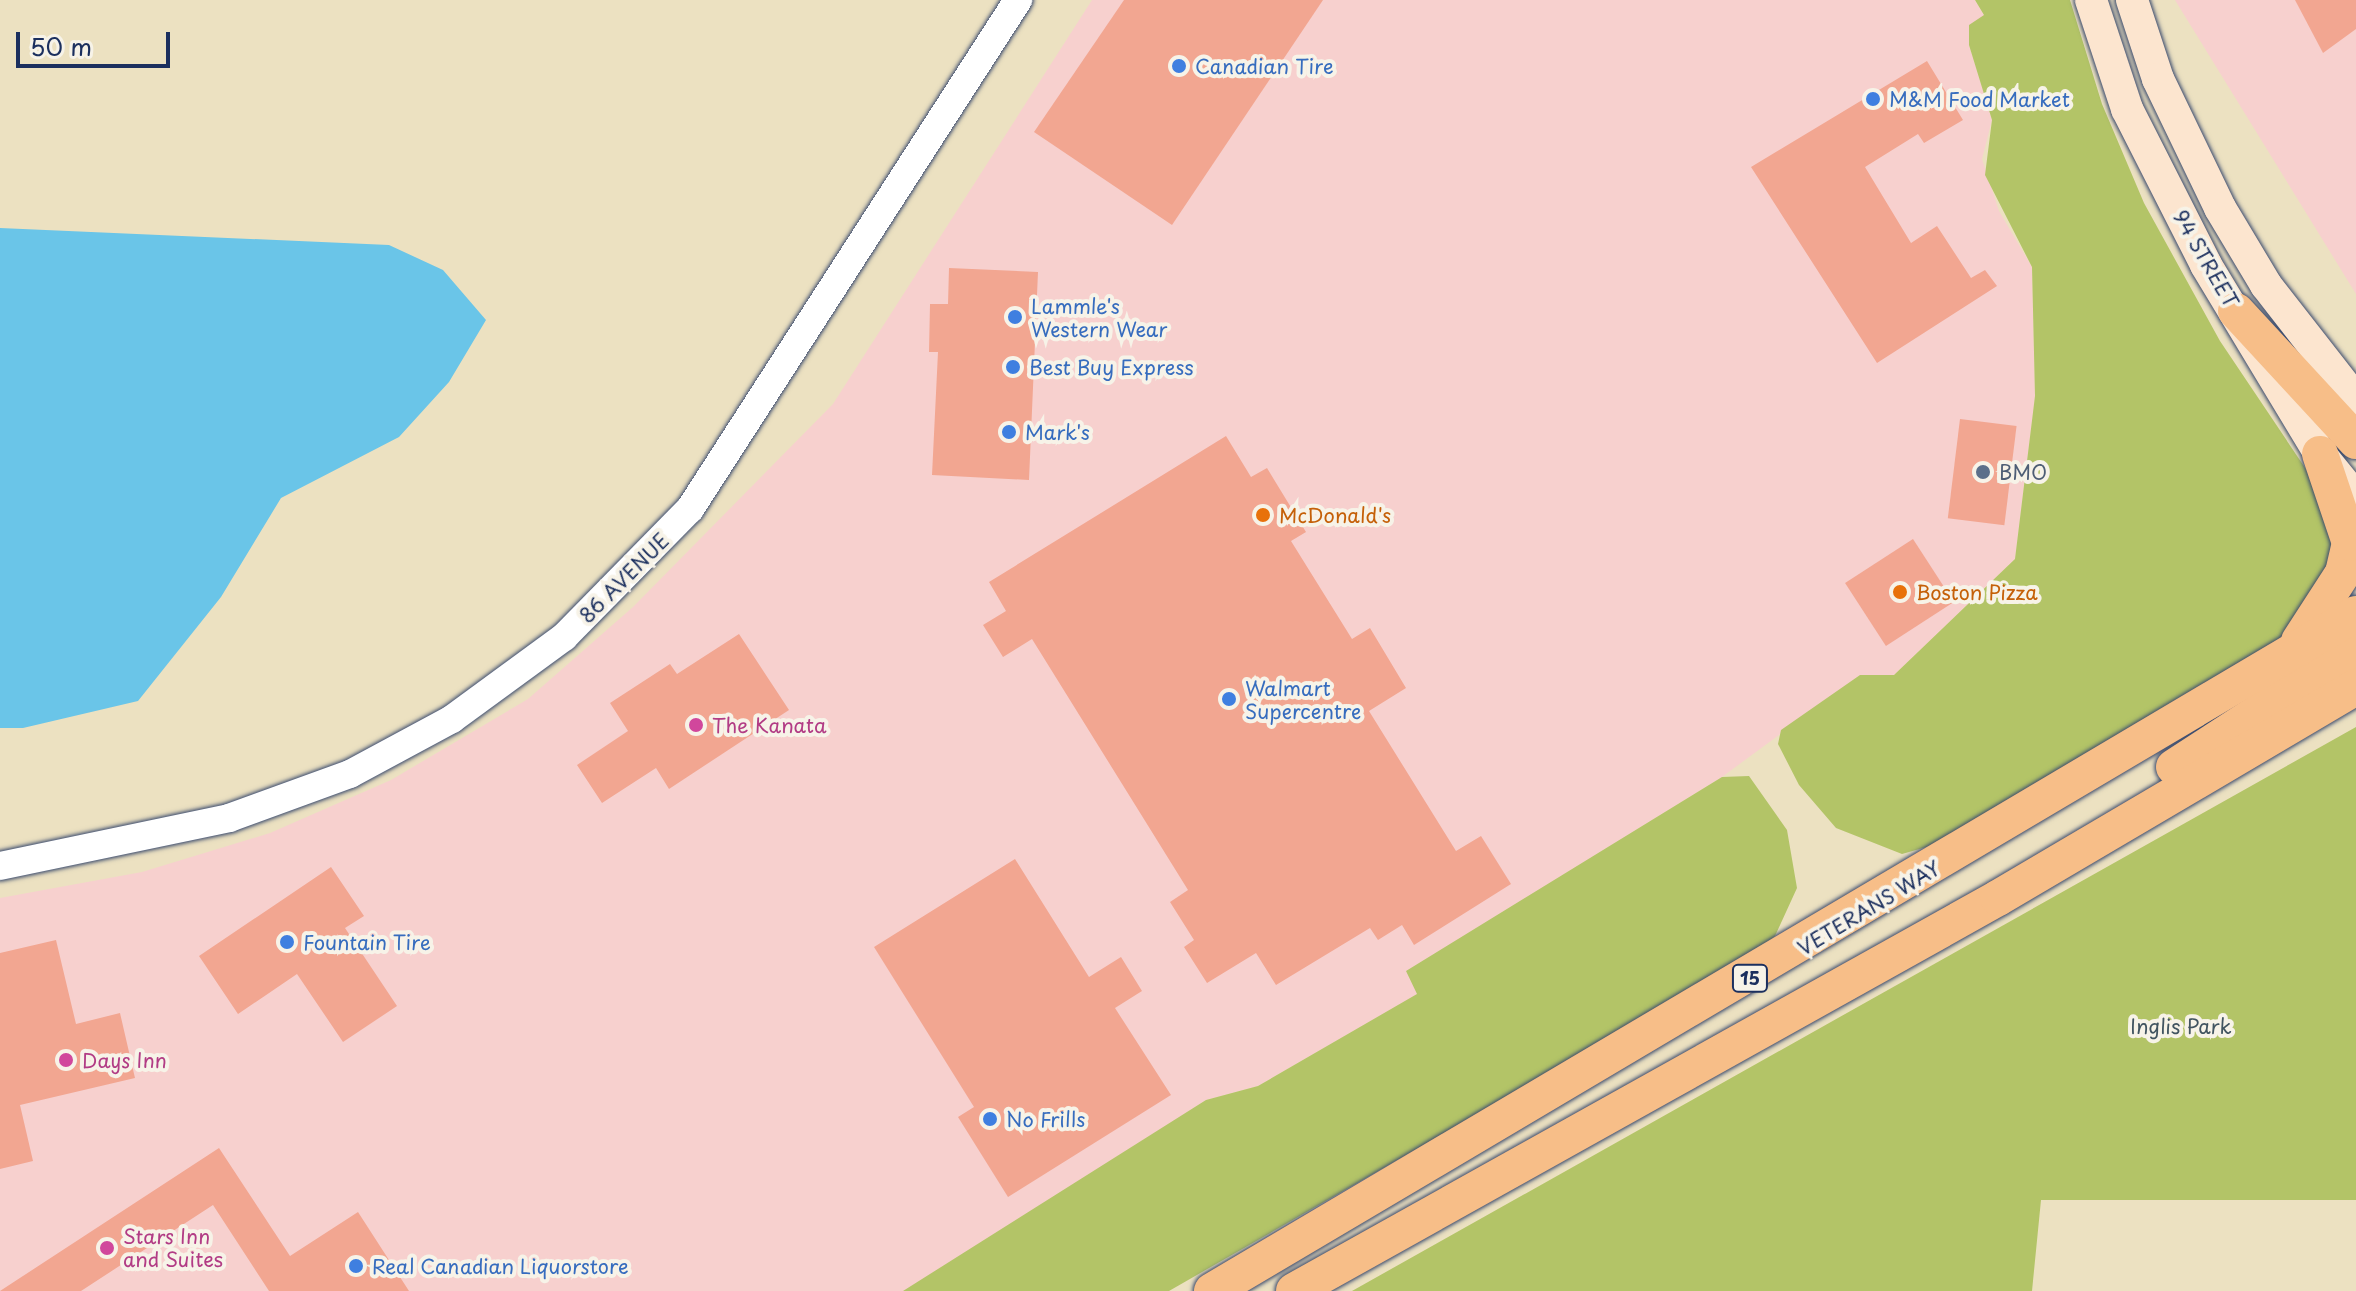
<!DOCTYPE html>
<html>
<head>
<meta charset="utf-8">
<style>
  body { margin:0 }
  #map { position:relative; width:2356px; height:1291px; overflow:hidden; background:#ece1c1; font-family:"Playpen Sans",sans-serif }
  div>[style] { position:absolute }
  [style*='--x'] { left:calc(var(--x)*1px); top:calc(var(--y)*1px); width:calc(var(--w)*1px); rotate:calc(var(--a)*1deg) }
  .built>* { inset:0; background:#f7d0ce }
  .green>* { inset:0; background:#b3c467 }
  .water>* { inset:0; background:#6ac5e8 }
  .building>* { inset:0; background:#f2a691; transform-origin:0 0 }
  .roads { filter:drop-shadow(0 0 2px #3a4a6d) drop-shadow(0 0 2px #3a4a6d) }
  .tertiary>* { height:28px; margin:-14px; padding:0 14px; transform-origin:14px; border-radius:14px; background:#fff }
  .secondary>* { height:32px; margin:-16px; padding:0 16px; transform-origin:16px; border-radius:16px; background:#fce5cf }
  .primary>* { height:36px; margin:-18px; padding:0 18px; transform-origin:18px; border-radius:18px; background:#f7be88 }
  .dots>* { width:22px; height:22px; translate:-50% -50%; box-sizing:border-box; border:4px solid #f7f3e8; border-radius:50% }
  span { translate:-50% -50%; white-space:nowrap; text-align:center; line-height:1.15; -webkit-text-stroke:8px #f7f3e8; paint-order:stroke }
  .shield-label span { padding:2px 6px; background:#f7f3e8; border:2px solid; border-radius:6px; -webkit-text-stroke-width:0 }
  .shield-label { font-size:18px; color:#1b2f5e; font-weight:700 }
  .shop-label { font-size:20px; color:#366cbe }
  .left { translate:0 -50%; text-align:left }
  .street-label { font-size:20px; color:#1b2f5e }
  .service-label { font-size:20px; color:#4e5e75 }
  .food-label { font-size:20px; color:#c56008 }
  .hotel-label { font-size:20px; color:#b23c85 }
  .park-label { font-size:20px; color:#415460 }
  .scale { position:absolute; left:16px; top:32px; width:154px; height:36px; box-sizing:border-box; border:4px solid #1b2f5e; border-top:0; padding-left:10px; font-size:24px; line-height:28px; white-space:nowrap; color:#1b2f5e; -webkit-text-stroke:6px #f7f3e8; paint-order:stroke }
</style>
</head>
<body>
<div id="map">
  <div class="built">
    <i style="clip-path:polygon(1092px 0,1975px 0,1984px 15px,1969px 45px,1992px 120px,1982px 159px,1999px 211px,2032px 267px,2035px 396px,2015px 559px,1894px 675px,1860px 675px,1722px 777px,1407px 971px,1418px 994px,1258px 1086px,1206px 1100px,916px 1291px,0 1291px,0 898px,142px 872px,270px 833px,391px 780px,528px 699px,633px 607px,833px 404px)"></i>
    <i style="clip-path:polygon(2175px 0,2356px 0,2356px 294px)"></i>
  </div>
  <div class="green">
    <i style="clip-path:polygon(1975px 0,2070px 0,2102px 104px,2144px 203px,2220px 341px,2326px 499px,2332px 551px,2325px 581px,2296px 624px,2273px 644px,1944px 842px,1902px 854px,1836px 828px,1799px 785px,1778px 744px,1781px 730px,1860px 675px,1894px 675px,2015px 559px,2035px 396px,2032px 267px,1985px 175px,1992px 120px,1969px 45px,1969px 25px,1984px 15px)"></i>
    <i style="clip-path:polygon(2356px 727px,2356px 1200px,2041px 1200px,2032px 1291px,1352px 1291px)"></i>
    <i style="clip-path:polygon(1749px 776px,1787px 830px,1797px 888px,1775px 936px,1746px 960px,1169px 1291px,903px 1291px,1206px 1100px,1258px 1086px,1417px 994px,1406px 971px,1722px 777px)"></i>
  </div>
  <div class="water">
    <i style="clip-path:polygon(0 228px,389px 245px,443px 270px,486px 320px,449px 382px,399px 437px,281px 498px,221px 597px,138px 701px,23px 728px,0 728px)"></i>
  </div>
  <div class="building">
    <i style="clip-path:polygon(1124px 0,1323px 0,1172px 225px,1034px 132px)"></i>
    <i style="clip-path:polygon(2295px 0,2356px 0,2356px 29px,2323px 53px)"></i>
    <i style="clip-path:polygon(1927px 61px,1963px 120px,1924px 143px,1918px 134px,1865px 167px,1911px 243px,1937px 226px,1971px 278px,1985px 270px,1997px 286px,1877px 363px,1751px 167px)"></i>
    <i style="clip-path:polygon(949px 268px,1038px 272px,1029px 480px,932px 475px,938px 352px,929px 352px,930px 304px,948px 304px)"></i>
    <i style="left:1960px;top:419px;width:57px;height:100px;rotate:7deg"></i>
    <i style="clip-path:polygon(1226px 436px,1251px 477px,1267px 468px,1306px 532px,1291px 541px,1352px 639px,1370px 628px,1406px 688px,1369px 711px,1456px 851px,1481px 836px,1511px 884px,1414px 945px,1402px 925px,1378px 940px,1370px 928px,1276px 985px,1256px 953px,1207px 983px,1184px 947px,1194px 940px,1170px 902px,1188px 890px,1032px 639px,1003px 657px,983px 625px,1006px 611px,989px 582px)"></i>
    <i style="left:1913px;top:539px;width:75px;height:81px;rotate:57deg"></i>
    <i style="clip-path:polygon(739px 634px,789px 710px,669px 789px,656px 768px,602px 803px,577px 765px,628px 731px,610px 703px,670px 664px,677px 674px)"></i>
    <i style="clip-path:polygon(1015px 859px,1089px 977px,1121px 957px,1142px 991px,1115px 1008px,1171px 1095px,1008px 1197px,958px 1117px,974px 1107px,874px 947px)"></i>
    <i style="clip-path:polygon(331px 867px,364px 916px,345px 928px,397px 1006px,343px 1042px,297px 974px,238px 1014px,199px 956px)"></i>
    <i style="clip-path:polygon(56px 940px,76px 1024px,120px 1013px,135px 1078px,20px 1105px,33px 1161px,0 1169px,0 953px)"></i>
    <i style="clip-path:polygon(219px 1148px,290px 1256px,358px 1212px,409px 1291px,269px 1291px,213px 1205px,81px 1291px,0 1291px)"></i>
  </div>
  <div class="roads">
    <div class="tertiary">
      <i style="--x:0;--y:866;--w:234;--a:-11.8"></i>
      <i style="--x:229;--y:818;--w:129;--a:-20"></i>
      <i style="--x:350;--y:774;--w:116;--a:-28.3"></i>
      <i style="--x:452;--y:719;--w:139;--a:-36.2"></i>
      <i style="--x:564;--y:637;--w:180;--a:-45.5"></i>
      <i style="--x:690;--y:509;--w:606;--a:-57.2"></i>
    </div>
    <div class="secondary">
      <i style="--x:2091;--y:0;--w:115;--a:71.7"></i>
      <i style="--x:2127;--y:109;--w:175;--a:63.1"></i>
      <i style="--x:2206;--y:265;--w:221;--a:58.9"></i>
      <i style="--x:2320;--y:454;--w:57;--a:50.7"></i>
      <i style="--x:2132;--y:0;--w:83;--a:71.8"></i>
      <i style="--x:2158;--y:79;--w:143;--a:64.3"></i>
      <i style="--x:2220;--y:208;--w:90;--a:59.1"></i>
      <i style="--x:2266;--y:285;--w:146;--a:52"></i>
    </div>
    <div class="primary">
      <i style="--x:2236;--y:311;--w:177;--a:47.3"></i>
      <i style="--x:2299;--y:641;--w:81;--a:-57.1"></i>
      <i style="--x:2343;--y:573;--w:31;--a:-77"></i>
      <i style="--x:2350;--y:543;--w:94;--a:-108.6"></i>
      <i style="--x:2174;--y:767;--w:217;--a:-33"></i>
      <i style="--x:1212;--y:1291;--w:1329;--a:-30.62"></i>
      <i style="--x:1294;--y:1291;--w:806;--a:-29.17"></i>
      <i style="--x:1998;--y:898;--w:416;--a:-30.5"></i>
    </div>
  </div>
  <div class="dots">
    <i style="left:1179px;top:66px;background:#3f7fe0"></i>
    <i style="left:1873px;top:99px;background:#3f7fe0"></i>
    <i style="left:1015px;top:317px;background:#3f7fe0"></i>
    <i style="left:1013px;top:367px;background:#3f7fe0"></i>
    <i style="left:1009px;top:432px;background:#3f7fe0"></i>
    <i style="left:1983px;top:472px;background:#5c6f8a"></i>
    <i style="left:1263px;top:515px;background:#e8710a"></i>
    <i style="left:1900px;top:592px;background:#e8710a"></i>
    <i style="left:1229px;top:699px;background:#3f7fe0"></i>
    <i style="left:696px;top:725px;background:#d1479c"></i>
    <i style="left:287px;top:942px;background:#3f7fe0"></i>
    <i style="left:66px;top:1060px;background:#d1479c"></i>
    <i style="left:990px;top:1119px;background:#3f7fe0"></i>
    <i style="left:107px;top:1248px;background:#d1479c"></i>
    <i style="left:356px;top:1266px;background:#3f7fe0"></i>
  </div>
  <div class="shield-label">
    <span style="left:1750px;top:978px">15</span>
  </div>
  <div class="shop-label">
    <span class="left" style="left:1195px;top:66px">Canadian Tire</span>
    <span class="left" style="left:1889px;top:99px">M&amp;M Food Market</span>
    <span class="left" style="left:1031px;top:318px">Lammle's<br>Western Wear</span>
    <span class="left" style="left:1029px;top:367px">Best Buy Express</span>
    <span class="left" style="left:1025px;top:432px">Mark's</span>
    <span class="left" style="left:1245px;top:700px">Walmart<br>Supercentre</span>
    <span class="left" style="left:303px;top:942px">Fountain Tire</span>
    <span class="left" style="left:1006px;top:1119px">No Frills</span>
    <span class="left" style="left:372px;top:1266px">Real Canadian Liquorstore</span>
  </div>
  <div class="street-label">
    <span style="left:2206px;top:259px;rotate:60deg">94 STREET</span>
    <span style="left:624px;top:578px;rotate:-45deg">86 AVENUE</span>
    <span style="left:1869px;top:908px;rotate:-31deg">VETERANS WAY</span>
  </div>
  <div class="service-label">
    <span class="left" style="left:1999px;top:472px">BMO</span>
  </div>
  <div class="food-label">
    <span class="left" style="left:1279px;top:515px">McDonald's</span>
    <span class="left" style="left:1916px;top:592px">Boston Pizza</span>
  </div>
  <div class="hotel-label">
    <span class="left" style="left:712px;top:725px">The Kanata</span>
    <span class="left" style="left:82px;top:1060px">Days Inn</span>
    <span class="left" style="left:123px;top:1248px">Stars Inn<br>and Suites</span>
  </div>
  <div class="park-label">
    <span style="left:2181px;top:1026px">Inglis Park</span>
  </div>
  <div class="scale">50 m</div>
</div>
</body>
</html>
